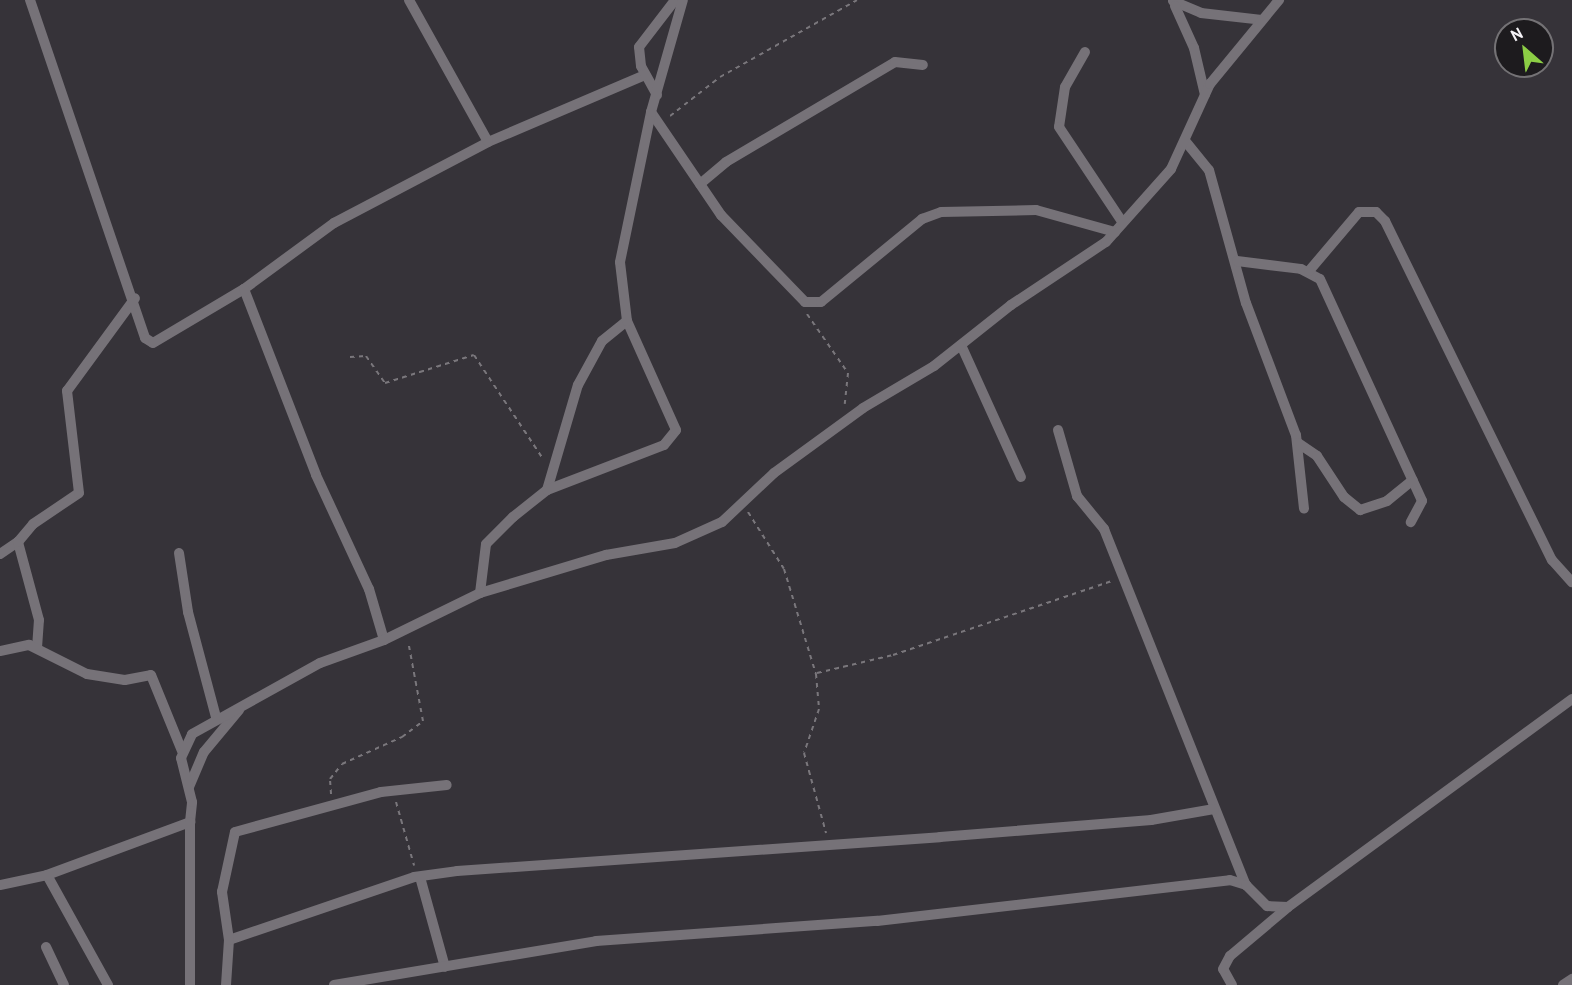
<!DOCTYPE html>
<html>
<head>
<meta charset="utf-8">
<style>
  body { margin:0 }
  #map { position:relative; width:1572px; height:985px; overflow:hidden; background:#363339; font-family:"PT Sans",sans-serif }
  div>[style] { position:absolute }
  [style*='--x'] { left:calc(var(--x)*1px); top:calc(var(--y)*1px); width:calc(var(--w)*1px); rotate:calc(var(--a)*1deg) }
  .path>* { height:2px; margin-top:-1px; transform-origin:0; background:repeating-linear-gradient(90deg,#7a777c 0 4.5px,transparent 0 9px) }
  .street>* { height:10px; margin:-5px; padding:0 5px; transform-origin:5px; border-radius:5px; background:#767278 }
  span { translate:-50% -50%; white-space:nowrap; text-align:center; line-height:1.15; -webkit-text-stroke:6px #1d1b1e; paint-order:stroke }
  .north { position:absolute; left:1494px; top:18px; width:60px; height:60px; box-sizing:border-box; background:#1d1b1e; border:2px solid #747275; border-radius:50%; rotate:332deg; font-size:16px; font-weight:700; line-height:24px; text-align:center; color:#f6f4f8 }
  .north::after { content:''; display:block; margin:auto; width:21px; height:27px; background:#8cce45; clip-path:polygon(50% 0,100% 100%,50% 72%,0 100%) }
</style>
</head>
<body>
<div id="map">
  <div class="path">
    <i style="--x:670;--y:116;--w:63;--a:-38"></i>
    <i style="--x:720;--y:77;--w:157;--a:-29.3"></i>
    <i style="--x:807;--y:314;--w:72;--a:55.2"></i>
    <i style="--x:848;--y:373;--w:31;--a:96"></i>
    <i style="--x:350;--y:357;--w:16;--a:-4"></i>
    <i style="--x:366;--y:356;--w:33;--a:55"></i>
    <i style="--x:385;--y:383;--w:93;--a:-17.5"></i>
    <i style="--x:474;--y:355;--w:125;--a:56.4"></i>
    <i style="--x:748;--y:512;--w:67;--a:57.7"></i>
    <i style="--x:784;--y:569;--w:110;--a:73.1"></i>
    <i style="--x:816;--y:674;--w:35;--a:85"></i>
    <i style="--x:819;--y:709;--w:46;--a:108.8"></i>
    <i style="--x:804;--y:753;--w:83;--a:74.6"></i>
    <i style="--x:817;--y:673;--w:78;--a:-13.3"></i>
    <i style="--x:893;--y:655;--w:231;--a:-18.7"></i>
    <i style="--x:331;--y:794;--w:15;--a:-94"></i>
    <i style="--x:330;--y:779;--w:19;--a:-51"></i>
    <i style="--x:342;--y:764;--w:66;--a:-24.2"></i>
    <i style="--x:402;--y:737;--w:26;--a:-37"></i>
    <i style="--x:423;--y:721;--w:81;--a:-100.6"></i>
    <i style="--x:396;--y:802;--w:66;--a:74.1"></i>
  </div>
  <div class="street">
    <i style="--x:30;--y:0;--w:357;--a:71.2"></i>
    <i style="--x:145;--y:338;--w:9;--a:32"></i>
    <i style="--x:153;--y:343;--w:106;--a:-30.7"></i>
    <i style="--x:244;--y:289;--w:112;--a:-36.3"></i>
    <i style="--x:334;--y:223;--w:174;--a:-27.7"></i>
    <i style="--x:488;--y:142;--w:171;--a:-23.1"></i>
    <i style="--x:409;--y:0;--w:162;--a:60.9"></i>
    <i style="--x:1173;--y:1;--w:30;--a:23"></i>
    <i style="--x:1201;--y:13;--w:61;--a:6.5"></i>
    <i style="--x:1175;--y:6;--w:46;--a:65.7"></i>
    <i style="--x:1194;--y:48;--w:48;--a:76.8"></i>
    <i style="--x:1085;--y:52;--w:40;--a:119.7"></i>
    <i style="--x:1065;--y:87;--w:40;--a:98.5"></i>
    <i style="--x:1059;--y:127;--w:115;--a:56.3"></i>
    <i style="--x:657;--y:95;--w:33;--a:-119"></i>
    <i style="--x:641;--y:66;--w:19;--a:-96"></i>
    <i style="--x:639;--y:47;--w:59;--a:-52.5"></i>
    <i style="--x:651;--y:112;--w:125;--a:55.8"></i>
    <i style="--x:721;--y:215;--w:121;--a:46"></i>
    <i style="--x:805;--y:302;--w:16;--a:0"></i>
    <i style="--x:821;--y:302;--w:131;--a:-39.4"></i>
    <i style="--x:922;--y:219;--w:20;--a:-20"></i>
    <i style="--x:941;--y:212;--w:95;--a:-1.2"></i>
    <i style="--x:1036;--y:210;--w:82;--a:15.6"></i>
    <i style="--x:1186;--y:142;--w:36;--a:51"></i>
    <i style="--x:1209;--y:170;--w:138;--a:74.5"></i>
    <i style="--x:1246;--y:303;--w:141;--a:69.3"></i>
    <i style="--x:1296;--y:435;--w:74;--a:83.8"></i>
    <i style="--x:700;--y:184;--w:34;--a:-40"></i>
    <i style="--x:726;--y:162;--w:196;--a:-30.6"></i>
    <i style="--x:895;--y:62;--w:28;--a:6"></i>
    <i style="--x:1237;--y:261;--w:64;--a:7.1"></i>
    <i style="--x:1301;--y:269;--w:21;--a:28"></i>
    <i style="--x:1320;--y:279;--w:244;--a:65.3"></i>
    <i style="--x:1422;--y:501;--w:24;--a:118"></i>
    <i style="--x:1309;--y:271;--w:77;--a:-49.7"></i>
    <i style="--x:1359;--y:212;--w:17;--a:0"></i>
    <i style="--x:1376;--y:212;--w:13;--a:45"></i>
    <i style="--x:1385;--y:221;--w:378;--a:63.8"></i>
    <i style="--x:1552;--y:560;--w:30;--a:48"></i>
    <i style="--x:244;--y:289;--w:199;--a:68.8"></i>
    <i style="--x:316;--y:475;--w:126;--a:65.1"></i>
    <i style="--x:369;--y:589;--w:53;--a:73.6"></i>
    <i style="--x:961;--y:345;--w:145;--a:65.6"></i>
    <i style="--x:1058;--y:430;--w:69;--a:73.9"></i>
    <i style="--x:1077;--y:496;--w:43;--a:50.7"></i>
    <i style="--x:1104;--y:529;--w:383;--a:68.3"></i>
    <i style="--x:1298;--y:443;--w:23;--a:34"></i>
    <i style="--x:1317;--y:456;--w:49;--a:56.6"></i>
    <i style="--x:1344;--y:497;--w:21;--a:39"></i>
    <i style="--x:1360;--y:510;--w:28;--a:-18"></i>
    <i style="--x:1387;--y:501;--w:33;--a:-39"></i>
    <i style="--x:547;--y:490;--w:109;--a:-73.6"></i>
    <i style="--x:578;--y:385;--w:50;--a:-61.4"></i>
    <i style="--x:602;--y:341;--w:32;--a:-39"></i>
    <i style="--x:179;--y:553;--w:60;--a:81.3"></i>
    <i style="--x:188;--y:612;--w:109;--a:75.1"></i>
    <i style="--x:0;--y:554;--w:22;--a:-34"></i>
    <i style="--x:480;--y:593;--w:49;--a:-83"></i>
    <i style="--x:486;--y:544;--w:38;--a:-45"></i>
    <i style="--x:513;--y:517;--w:43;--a:-38.5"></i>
    <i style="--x:547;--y:490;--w:125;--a:-21"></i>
    <i style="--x:664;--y:445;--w:19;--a:-51"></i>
    <i style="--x:676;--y:430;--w:120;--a:-114.2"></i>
    <i style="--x:627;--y:321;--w:59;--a:-96.8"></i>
    <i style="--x:620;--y:262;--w:153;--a:-78.3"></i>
    <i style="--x:651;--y:112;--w:116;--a:-74.1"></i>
    <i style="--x:37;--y:648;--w:28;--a:-86"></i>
    <i style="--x:39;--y:620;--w:81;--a:-105.1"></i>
    <i style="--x:18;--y:542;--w:23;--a:-50"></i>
    <i style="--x:33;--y:524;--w:55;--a:-34"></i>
    <i style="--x:79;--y:493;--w:103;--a:-96.7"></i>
    <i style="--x:67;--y:391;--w:115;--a:-53.8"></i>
    <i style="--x:0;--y:651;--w:30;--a:-12"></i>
    <i style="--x:29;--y:645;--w:65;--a:26.6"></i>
    <i style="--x:87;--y:674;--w:38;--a:9"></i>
    <i style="--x:125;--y:680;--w:26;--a:-11"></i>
    <i style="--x:151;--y:675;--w:82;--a:67.8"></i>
    <i style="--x:189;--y:787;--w:38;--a:-67"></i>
    <i style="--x:204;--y:752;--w:55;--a:-50.2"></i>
    <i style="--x:47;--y:875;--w:126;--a:61"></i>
    <i style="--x:420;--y:877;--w:93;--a:74.5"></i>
    <i style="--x:0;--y:885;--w:48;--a:-12"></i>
    <i style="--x:47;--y:875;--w:153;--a:-20.3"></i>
    <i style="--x:190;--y:822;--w:20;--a:-84"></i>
    <i style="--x:192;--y:802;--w:45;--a:-104"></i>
    <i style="--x:181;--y:758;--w:26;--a:-65"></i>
    <i style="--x:192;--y:734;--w:146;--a:-29"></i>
    <i style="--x:320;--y:663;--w:68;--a:-19.8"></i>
    <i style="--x:384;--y:640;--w:107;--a:-26.1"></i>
    <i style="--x:480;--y:593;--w:132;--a:-16.8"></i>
    <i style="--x:606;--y:555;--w:70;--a:-9.9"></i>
    <i style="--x:675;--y:543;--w:51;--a:-24.1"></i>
    <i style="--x:722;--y:522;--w:71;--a:-43.3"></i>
    <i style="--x:774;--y:473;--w:110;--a:-36.1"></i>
    <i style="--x:863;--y:408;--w:82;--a:-30.6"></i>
    <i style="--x:934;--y:366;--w:98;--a:-38.4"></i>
    <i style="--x:1011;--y:305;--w:114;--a:-33.6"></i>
    <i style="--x:1106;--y:242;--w:98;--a:-48.3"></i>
    <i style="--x:1171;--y:169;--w:94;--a:-65.4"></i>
    <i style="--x:1210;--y:84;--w:109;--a:-50.6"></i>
    <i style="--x:229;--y:940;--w:195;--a:-18.8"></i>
    <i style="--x:414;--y:877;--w:43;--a:-7.9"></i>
    <i style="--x:457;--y:871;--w:484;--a:-4"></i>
    <i style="--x:940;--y:837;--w:212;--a:-4.6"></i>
    <i style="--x:1151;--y:820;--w:64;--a:-9.9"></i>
    <i style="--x:46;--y:947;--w:42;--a:64.7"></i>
    <i style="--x:190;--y:985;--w:163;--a:-90"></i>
    <i style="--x:226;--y:985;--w:45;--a:-86.2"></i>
    <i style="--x:229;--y:940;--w:49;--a:-98.3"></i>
    <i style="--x:222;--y:892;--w:61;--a:-77.8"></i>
    <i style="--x:235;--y:832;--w:151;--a:-15.3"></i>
    <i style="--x:381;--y:792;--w:66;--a:-6.1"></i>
    <i style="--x:334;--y:985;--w:266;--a:-9.5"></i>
    <i style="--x:596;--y:941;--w:282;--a:-4.1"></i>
    <i style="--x:877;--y:921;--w:355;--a:-6.6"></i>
    <i style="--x:1230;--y:880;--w:17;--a:17"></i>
    <i style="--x:1246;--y:885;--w:30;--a:45"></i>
    <i style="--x:1267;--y:906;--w:21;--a:3"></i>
    <i style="--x:1288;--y:907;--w:352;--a:-36.2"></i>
    <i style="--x:1232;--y:985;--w:18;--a:-119"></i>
    <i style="--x:1223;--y:969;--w:15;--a:-62"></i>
    <i style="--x:1230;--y:956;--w:75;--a:-40.1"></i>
    <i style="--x:1563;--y:985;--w:11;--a:-34"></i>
  </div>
  <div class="north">N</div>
</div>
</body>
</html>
